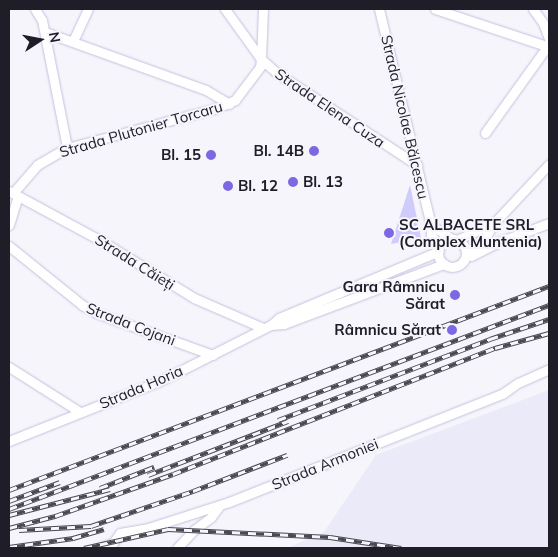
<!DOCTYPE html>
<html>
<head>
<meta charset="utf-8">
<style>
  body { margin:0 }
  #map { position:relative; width:558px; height:557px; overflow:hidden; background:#f5f5fb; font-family:Mulish,sans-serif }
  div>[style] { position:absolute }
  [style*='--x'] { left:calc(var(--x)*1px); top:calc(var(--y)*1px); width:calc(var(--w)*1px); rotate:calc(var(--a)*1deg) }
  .built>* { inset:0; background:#eaeaf9 }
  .green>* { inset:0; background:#cfccfb }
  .roads { filter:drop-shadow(0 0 1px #c3c1df) drop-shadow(0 0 1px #c3c1df) }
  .minor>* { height:9px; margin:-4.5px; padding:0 4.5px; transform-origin:4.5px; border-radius:4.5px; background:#fff }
  .minor>.ring { margin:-4.5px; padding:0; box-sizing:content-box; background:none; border:9px solid #fff; border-radius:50% }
  .rail>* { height:4.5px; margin-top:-2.25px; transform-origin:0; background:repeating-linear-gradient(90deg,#f5f5fb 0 8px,#4a4953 0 16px); box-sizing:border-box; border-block:1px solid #4a4953 }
  .dots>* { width:14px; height:14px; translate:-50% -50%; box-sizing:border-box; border:2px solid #f5f5fb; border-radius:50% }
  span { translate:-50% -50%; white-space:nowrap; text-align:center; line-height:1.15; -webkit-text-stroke:4px #f5f5fb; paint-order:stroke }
  .street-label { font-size:15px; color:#1e1d28 }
  .poi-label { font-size:15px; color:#1e1d28; font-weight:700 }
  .right { translate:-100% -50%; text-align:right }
  .left { translate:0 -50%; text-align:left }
  .frame { position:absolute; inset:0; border:10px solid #1e1d28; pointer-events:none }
  .north { position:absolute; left:15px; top:15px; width:50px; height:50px; -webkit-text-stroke:4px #f5f5fb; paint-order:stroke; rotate:79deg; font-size:14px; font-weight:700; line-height:20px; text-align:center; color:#1e1d28 }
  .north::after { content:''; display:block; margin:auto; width:18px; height:22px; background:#1e1d28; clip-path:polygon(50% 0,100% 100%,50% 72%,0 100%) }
</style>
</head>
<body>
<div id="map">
  <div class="built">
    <i style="clip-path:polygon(549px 390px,549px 548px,287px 548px,324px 532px,376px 455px)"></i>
  </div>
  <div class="green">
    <i style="clip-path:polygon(410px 185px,421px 238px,391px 244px)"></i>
  </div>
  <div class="roads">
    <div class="minor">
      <i style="--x:35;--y:9;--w:13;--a:58"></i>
      <i style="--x:42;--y:20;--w:130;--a:78.9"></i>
      <i style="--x:263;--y:9;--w:50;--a:92.3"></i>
      <i style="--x:261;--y:59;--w:21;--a:41"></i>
      <i style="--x:277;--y:73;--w:168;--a:33.3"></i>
      <i style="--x:379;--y:9;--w:222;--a:76.5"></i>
      <i style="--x:431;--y:225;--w:10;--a:90"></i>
      <i style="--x:431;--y:235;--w:6;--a:51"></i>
      <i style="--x:435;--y:240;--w:8;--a:30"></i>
      <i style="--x:435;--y:9;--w:120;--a:18.4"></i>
      <i style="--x:533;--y:9;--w:17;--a:54"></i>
      <i style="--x:543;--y:23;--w:17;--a:69"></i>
      <i style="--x:45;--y:32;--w:171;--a:19.8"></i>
      <i style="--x:206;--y:90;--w:27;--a:31"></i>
      <i style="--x:73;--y:41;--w:35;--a:-65"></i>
      <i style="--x:485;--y:133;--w:110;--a:-54.3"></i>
      <i style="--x:9;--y:191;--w:109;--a:28.4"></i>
      <i style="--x:105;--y:243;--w:105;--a:31.7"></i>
      <i style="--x:194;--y:298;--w:75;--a:23.5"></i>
      <i style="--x:13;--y:193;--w:37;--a:-49"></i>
      <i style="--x:37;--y:165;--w:34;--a:-30"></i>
      <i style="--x:67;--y:148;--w:152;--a:-14.9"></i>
      <i style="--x:214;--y:109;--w:23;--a:-23"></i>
      <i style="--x:235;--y:100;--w:41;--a:-52.9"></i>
      <i style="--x:260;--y:67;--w:8;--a:-83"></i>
      <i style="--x:261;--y:59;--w:62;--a:-125.8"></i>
      <i style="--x:9;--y:225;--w:30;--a:-73"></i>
      <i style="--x:431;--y:225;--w:27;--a:34"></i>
      <i class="ring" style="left:438px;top:239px;width:19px;height:19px"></i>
      <i style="--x:457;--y:240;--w:42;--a:-25.3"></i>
      <i style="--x:9;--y:246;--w:94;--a:38.9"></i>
      <i style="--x:82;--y:305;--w:19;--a:28"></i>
      <i style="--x:99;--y:314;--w:121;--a:19.8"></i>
      <i style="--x:466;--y:254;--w:27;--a:-42"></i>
      <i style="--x:486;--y:236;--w:17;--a:-57"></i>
      <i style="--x:495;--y:222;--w:79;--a:-47"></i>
      <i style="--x:471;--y:256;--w:31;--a:-27"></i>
      <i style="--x:499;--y:242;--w:53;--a:-20.8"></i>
      <i style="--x:271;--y:325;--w:13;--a:-4"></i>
      <i style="--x:284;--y:324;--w:171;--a:-20.6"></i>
      <i style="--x:9;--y:367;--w:84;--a:32.4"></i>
      <i style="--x:9;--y:441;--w:162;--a:-21.7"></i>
      <i style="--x:160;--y:381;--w:124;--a:-26.8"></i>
      <i style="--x:271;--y:325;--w:11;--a:-41"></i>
      <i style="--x:279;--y:318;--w:173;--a:-22.7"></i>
      <i style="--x:99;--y:548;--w:15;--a:-20"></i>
      <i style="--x:113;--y:543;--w:12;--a:-55"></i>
      <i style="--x:120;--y:533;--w:28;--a:-10"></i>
      <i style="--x:148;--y:528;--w:85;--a:-17.8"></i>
      <i style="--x:229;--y:502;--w:294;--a:-21.6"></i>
      <i style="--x:502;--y:394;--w:19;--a:-35"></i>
      <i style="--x:518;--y:383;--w:34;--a:-24"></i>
      <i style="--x:177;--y:548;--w:25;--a:-47"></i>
      <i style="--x:194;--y:530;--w:21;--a:-37"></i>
      <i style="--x:211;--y:517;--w:15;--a:-53"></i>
    </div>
  </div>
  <div class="rail">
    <i style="--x:278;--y:420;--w:227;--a:-20.9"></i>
    <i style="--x:490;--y:339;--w:62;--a:-18.7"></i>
    <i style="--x:148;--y:475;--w:150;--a:-21.1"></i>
    <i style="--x:100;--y:488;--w:58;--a:-21.3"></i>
    <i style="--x:9;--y:490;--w:577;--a:-20.7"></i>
    <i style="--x:9;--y:501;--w:54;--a:-20.4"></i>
    <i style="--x:9;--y:509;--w:577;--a:-20.7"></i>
    <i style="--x:9;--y:515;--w:104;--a:-14.4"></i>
    <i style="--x:9;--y:528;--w:48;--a:-14.6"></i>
    <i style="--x:55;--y:516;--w:125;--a:-19.6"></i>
    <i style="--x:173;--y:474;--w:346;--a:-21.4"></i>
    <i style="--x:495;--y:348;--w:56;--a:-15.5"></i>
    <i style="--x:19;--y:530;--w:72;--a:-3.2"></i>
    <i style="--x:91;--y:526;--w:108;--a:-18.9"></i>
    <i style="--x:193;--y:491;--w:101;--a:-21"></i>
    <i style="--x:9;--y:547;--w:65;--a:-8"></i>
    <i style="--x:73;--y:538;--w:32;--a:-16"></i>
    <i style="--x:84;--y:548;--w:86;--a:-12.7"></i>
    <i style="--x:168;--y:529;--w:162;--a:2.8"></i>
    <i style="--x:330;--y:537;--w:72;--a:8.8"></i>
  </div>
  <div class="dots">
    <i style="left:314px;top:151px;background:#7e67e3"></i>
    <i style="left:211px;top:155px;background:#7e67e3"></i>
    <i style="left:293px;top:182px;background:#7e67e3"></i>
    <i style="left:228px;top:186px;background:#7e67e3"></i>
    <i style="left:389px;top:233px;background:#7e67e3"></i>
    <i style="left:455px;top:295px;background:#7e67e3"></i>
    <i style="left:452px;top:330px;background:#7e67e3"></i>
  </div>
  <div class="street-label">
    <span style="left:330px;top:108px;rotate:34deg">Strada Elena Cuza</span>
    <span style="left:405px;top:117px;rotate:77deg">Strada Nicolae Bălcescu</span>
    <span style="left:141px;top:129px;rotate:-16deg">Strada Plutonier Torcaru</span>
    <span style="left:135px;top:262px;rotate:32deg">Strada Căieți</span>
    <span style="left:131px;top:324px;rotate:21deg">Strada Cojani</span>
    <span style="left:141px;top:387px;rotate:-23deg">Strada Horia</span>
    <span style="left:325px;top:464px;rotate:-22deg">Strada Armoniei</span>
  </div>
  <div class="poi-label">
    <span class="right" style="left:304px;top:151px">Bl. 14B</span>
    <span class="right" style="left:201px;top:155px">Bl. 15</span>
    <span class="left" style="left:303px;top:182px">Bl. 13</span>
    <span class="left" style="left:238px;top:186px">Bl. 12</span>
    <span class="left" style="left:399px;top:233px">SC ALBACETE SRL<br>(Complex Muntenia)</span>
    <span class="right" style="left:445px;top:295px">Gara Râmnicu<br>Sărat</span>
    <span class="right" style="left:441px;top:330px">Râmnicu Sărat</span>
  </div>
  <div class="frame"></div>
  <div class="north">N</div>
</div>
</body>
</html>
